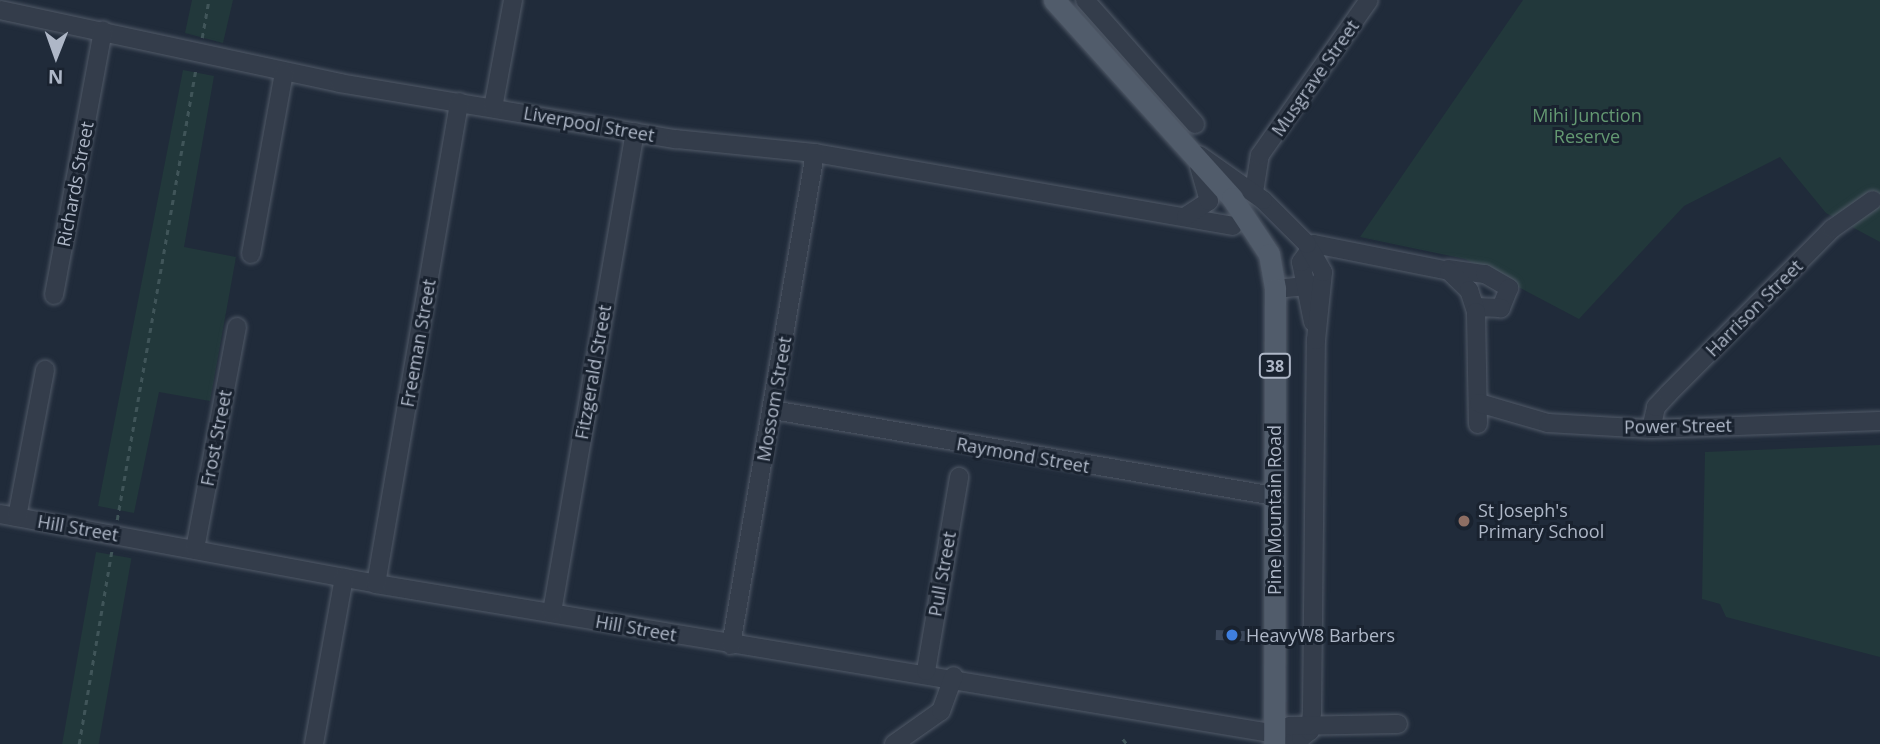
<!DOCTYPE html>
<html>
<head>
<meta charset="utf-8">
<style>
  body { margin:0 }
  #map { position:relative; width:1880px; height:744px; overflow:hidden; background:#202b3a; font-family:"Open Sans",sans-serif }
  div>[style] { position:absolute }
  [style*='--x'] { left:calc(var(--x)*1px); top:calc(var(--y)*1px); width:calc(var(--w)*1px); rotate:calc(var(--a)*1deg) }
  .green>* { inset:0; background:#22383b; transform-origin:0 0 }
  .building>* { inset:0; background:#3c485b; transform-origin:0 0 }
  .path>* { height:2.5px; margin-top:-1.25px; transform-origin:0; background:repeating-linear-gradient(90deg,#405559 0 5px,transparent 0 10px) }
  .roads { filter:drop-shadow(0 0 2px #515a68) drop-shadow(0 0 2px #515a68) }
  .minor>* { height:18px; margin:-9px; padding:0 9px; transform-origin:9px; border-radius:9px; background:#343d4b }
  .major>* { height:21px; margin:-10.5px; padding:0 10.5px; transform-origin:10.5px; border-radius:10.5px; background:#515c6b }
  .dots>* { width:19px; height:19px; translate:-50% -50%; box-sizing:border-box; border:4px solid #19222f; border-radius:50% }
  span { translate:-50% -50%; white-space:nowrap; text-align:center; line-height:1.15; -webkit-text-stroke:6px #19222f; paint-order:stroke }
  .shield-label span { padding:2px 5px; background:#19222f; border:2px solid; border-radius:5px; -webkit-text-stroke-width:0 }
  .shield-label { font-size:16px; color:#aeb7c7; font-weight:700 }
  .street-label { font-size:18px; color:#aeb7c7 }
  .park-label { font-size:18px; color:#649972 }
  .poi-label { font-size:18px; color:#aeb7c7 }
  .left { translate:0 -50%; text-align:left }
  .north { position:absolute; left:21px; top:21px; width:70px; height:70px; -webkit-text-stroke:5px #19222f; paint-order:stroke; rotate:181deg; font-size:19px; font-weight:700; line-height:28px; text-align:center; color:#aeb7c7 }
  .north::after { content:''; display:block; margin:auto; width:24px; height:32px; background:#aeb7c7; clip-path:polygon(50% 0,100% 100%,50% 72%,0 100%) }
</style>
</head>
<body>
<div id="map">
  <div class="green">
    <i style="clip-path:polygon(192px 0,233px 0,223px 43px,185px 33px)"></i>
    <i style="clip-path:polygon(1523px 0,1880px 0,1880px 242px,1826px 213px,1780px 157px,1684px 206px,1579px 319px,1465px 259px,1360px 237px)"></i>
    <i style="clip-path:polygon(183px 70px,214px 76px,184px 247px,236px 257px,210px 401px,159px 392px,134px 513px,98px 506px)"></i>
    <i style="clip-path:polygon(1880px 445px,1880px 657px,1726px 617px,1720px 604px,1702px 599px,1705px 452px)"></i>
    <i style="left:96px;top:552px;width:36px;height:196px;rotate:10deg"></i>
  </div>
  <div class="building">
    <i style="left:1216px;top:630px;width:33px;height:10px;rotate:2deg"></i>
  </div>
  <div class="path">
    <i style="--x:202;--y:38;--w:39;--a:-80"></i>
    <i style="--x:117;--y:520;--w:459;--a:-80.1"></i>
    <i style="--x:1123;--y:739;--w:6;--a:51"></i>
    <i style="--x:79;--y:744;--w:198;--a:-80.4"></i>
  </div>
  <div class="roads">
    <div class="minor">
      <i style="--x:1085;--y:0;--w:166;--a:48.4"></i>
      <i style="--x:0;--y:10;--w:348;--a:12.1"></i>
      <i style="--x:340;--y:83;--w:341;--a:9.5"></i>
      <i style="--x:676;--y:139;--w:140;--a:5.8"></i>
      <i style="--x:815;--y:153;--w:424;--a:9.9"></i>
      <i style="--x:493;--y:108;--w:110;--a:-79.5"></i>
      <i style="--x:1254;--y:192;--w:37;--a:-81"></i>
      <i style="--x:1260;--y:155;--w:189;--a:-54.9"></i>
      <i style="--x:1186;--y:216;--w:27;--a:-33"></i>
      <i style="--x:1209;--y:201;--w:36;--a:-106"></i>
      <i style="--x:251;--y:254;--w:184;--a:-79.7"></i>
      <i style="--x:1448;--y:269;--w:37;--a:8"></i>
      <i style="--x:1485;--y:274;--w:28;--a:30"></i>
      <i style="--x:1509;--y:288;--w:22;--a:112"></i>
      <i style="--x:1501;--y:308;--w:26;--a:-178"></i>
      <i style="--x:1275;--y:289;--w:42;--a:-5.4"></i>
      <i style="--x:54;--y:295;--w:269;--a:-79.5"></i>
      <i style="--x:1313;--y:322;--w:61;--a:-101.3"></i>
      <i style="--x:1301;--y:262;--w:22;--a:-54"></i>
      <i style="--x:1314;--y:244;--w:138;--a:11.3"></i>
      <i style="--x:1449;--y:271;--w:28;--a:44"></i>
      <i style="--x:1469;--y:290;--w:23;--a:72"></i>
      <i style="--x:1476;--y:312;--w:112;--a:89"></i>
      <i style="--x:1479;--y:403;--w:72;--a:16.2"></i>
      <i style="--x:1548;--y:423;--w:103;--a:3.3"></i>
      <i style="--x:1651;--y:429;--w:229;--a:-2"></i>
      <i style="--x:773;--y:410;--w:508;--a:9.74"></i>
      <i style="--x:1651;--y:429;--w:23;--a:-77"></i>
      <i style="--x:1656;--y:407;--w:18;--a:-47"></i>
      <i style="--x:1668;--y:394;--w:233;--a:-45.2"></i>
      <i style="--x:1832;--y:229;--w:50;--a:-35.3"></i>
      <i style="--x:0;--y:514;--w:382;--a:10.5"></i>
      <i style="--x:376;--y:584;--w:938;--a:9.45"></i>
      <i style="--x:1301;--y:738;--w:11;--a:-38"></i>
      <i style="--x:1310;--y:731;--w:19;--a:-84"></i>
      <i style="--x:1312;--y:712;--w:372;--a:-89.4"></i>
      <i style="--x:1316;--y:340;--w:68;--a:-84.1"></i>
      <i style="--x:1323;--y:272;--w:32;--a:-120"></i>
      <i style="--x:1307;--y:244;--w:62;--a:-135"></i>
      <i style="--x:1263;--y:200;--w:78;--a:-144.9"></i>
      <i style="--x:17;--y:517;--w:150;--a:-79.2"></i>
      <i style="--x:195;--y:549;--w:226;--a:-79.3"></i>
      <i style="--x:376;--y:584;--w:489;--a:-80.2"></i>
      <i style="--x:552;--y:612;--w:487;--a:-80.2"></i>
      <i style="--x:731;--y:645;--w:499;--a:-80.3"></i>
      <i style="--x:926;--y:671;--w:197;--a:-80.3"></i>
      <i style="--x:1275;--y:732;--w:16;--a:-22"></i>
      <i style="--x:1290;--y:726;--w:108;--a:-1.1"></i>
      <i style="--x:314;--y:744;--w:169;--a:-79.8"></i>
      <i style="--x:894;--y:744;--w:57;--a:-35.1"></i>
      <i style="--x:941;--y:711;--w:37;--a:-70"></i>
    </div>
    <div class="major">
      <i style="--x:1054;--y:0;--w:266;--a:48"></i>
      <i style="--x:1232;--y:198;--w:67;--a:56.5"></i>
      <i style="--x:1269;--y:254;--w:36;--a:80"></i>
      <i style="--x:1275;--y:289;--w:455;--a:90.1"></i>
    </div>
  </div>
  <div class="dots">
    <i style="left:1464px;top:521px;background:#8d6e63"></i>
    <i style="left:1232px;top:635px;background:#3f7fe0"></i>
  </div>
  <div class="shield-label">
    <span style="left:1275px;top:366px">38</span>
  </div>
  <div class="street-label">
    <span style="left:1315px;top:78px;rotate:-55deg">Musgrave Street</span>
    <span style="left:589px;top:124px;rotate:10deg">Liverpool Street</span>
    <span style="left:75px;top:184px;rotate:-79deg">Richards Street</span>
    <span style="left:1754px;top:308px;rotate:-45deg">Harrison Street</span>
    <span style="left:418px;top:343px;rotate:-80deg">Freeman Street</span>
    <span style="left:593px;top:372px;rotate:-80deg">Fitzgerald Street</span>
    <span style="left:774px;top:399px;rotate:-80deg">Mossom Street</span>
    <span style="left:1678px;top:426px;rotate:-1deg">Power Street</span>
    <span style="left:216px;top:438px;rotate:-79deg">Frost Street</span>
    <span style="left:1023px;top:455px;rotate:10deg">Raymond Street</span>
    <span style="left:1274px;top:510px;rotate:-90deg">Pine Mountain Road</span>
    <span style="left:78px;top:528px;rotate:10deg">Hill Street</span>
    <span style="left:942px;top:574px;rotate:-80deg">Pull Street</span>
    <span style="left:636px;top:628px;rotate:10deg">Hill Street</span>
  </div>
  <div class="park-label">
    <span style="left:1587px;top:126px">Mihi Junction<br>Reserve</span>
  </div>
  <div class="poi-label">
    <span class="left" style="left:1478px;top:521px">St Joseph's<br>Primary School</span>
    <span class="left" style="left:1246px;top:635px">HeavyW8 Barbers</span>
  </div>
  <div class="north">N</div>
</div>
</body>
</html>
